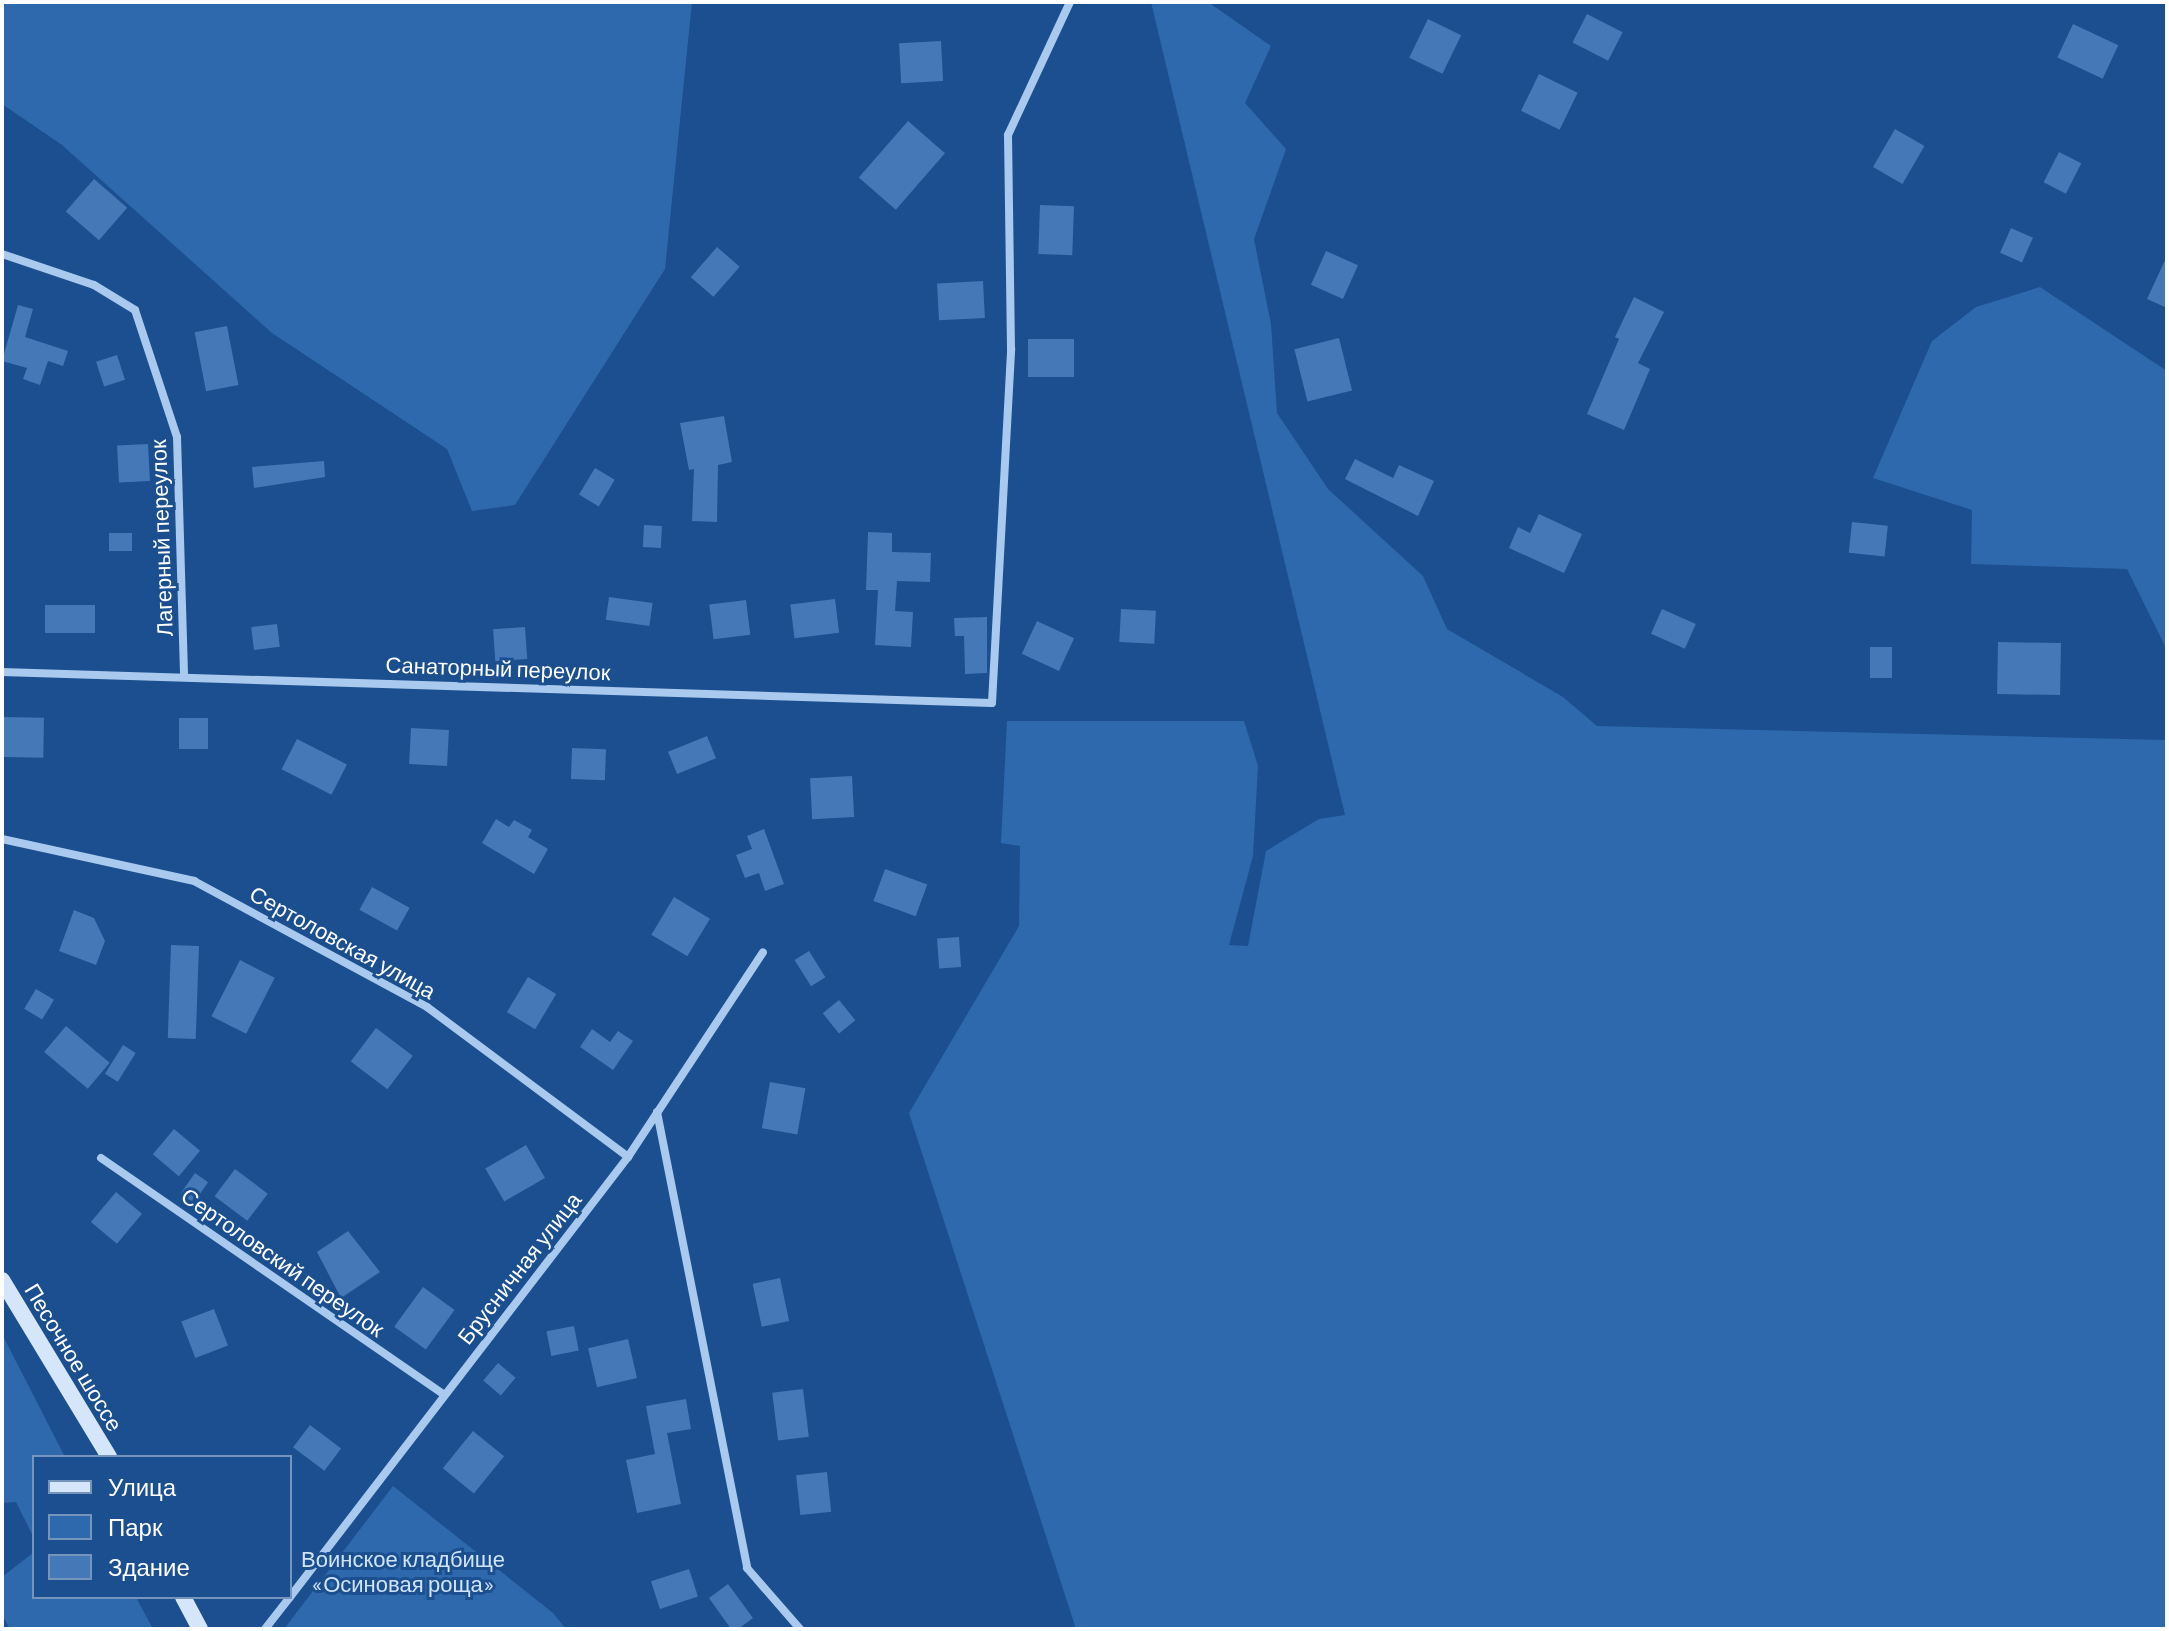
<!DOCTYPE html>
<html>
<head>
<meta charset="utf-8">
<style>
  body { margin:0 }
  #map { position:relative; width:2169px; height:1631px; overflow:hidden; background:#1b4f8f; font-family:Barlow,sans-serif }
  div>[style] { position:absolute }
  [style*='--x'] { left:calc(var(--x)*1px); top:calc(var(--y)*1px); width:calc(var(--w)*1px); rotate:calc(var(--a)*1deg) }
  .green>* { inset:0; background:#2e69ad }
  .building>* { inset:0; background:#4478b7; transform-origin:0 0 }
  .minor>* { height:8px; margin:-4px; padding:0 4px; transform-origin:4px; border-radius:4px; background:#a9c9ee }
  .secondary>* { height:16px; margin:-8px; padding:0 8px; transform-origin:8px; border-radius:8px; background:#d6e6fa }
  span { translate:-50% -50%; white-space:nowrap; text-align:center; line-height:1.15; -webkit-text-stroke:6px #1b4f8f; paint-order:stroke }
  .street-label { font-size:22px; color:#fff }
  .park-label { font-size:22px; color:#cfe3fa }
  .frame { position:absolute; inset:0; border:4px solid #fff; pointer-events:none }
  .legend { position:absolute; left:32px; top:1455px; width:260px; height:144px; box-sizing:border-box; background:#1b4f8f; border:2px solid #7695bc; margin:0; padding:10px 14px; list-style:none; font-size:24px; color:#fff }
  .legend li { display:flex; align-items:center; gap:16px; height:40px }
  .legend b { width:40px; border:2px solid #7695bc }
</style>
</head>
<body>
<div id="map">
  <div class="green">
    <i style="clip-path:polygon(2px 2px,692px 2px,665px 269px,515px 505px,472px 511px,447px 449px,272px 333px,62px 145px,2px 104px)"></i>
    <i style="clip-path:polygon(1151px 2px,1208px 2px,1271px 46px,1245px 103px,1286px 149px,1254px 239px,1271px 324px,1277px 413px,1328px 489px,1423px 576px,1447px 629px,1563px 697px,1597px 726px,2167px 740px,2167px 1629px,1076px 1629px,909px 1113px,1019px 926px,1020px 846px,1001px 843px,1007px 721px,1244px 721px,1258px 766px,1253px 856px,1229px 945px,1248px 946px,1266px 851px,1319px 819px,1345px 815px)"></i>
    <i style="clip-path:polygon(2040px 287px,2167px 371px,2167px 650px,2127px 569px,1971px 564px,1972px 510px,1873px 478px,1932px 341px,1976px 307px)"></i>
    <i style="clip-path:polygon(2px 1334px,65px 1457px,34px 1457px,34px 1538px,16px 1502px,2px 1503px)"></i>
    <i style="clip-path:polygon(393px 1486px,553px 1613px,566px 1629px,284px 1629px)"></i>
    <i style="clip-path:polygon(34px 1552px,34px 1597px,136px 1597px,153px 1629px,10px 1629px,2px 1615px,2px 1577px)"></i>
  </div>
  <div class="building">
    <i style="left:1587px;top:14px;width:40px;height:32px;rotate:27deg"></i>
    <i style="left:1428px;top:19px;width:37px;height:43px;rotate:26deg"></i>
    <i style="left:2073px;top:24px;width:50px;height:37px;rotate:25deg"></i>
    <i style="left:941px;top:41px;width:40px;height:42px;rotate:87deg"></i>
    <i style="left:1539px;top:74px;width:43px;height:41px;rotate:26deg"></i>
    <i style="left:908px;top:121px;width:49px;height:75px;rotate:41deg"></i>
    <i style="left:1895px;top:129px;width:34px;height:44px;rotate:30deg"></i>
    <i style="left:2059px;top:152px;width:25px;height:34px;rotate:27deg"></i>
    <i style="left:94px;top:179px;width:44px;height:43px;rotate:41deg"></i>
    <i style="left:1040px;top:205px;width:34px;height:49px;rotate:2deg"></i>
    <i style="left:2011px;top:228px;width:24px;height:27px;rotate:24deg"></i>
    <i style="left:717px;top:247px;width:30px;height:40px;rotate:41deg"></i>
    <i style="left:1326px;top:251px;width:35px;height:37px;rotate:24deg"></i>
    <i style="clip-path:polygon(2167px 256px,2167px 308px,2147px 299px)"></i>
    <i style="left:983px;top:281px;width:37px;height:46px;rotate:87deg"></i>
    <i style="clip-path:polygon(1634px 297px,1664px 312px,1638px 363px,1650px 369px,1624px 430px,1587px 414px,1619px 339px,1615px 337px)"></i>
    <i style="clip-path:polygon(18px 305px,33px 309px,25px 337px,68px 351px,63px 366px,48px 361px,40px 385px,23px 379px,27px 368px,2px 361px)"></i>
    <i style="left:227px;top:326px;width:60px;height:33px;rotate:79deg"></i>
    <i style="left:1339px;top:338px;width:54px;height:46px;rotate:76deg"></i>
    <i style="left:1028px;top:339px;width:46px;height:38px"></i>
    <i style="left:117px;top:355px;width:26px;height:22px;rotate:72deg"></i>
    <i style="clip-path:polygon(724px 416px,732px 462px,718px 465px,717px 522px,692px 521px,694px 469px,689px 470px,680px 423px)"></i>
    <i style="left:148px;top:444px;width:37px;height:31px;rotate:87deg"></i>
    <i style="clip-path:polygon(1355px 459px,1393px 478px,1399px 465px,1434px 481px,1418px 516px,1345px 479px)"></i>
    <i style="clip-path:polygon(324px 461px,325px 477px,254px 488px,252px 467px)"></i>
    <i style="left:595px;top:468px;width:23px;height:31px;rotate:31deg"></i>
    <i style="clip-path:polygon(1539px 514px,1582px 534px,1564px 573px,1509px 548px,1518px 527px,1530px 533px)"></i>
    <i style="left:1852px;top:522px;width:36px;height:31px;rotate:6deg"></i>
    <i style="left:644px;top:525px;width:18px;height:22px;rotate:3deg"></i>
    <i style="clip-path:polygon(868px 532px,892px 533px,892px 552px,931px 553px,930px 582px,897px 581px,895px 611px,913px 612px,911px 647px,875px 645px,878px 590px,866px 590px)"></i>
    <i style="left:132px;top:533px;width:18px;height:23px;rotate:90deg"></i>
    <i style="left:609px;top:597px;width:44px;height:23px;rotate:8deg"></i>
    <i style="left:835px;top:599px;width:34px;height:45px;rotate:83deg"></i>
    <i style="left:746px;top:600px;width:35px;height:37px;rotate:83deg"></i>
    <i style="left:95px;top:605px;width:28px;height:50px;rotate:90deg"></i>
    <i style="left:1121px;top:609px;width:35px;height:33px;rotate:3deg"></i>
    <i style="left:1662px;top:609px;width:37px;height:27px;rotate:24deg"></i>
    <i style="clip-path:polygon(987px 617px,987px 673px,965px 674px,964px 636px,955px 636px,954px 618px)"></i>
    <i style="left:1037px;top:621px;width:41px;height:36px;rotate:25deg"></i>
    <i style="left:277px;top:624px;width:23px;height:26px;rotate:83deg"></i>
    <i style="left:525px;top:627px;width:32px;height:32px;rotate:86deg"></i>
    <i style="left:1998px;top:642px;width:63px;height:52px;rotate:1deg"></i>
    <i style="left:1892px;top:647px;width:31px;height:22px;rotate:90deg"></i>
    <i style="left:4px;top:717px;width:40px;height:40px;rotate:1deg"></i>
    <i style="left:179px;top:718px;width:29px;height:31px"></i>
    <i style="left:411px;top:728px;width:38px;height:36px;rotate:3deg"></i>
    <i style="left:707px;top:736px;width:24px;height:42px;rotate:68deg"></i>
    <i style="left:297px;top:739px;width:56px;height:34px;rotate:27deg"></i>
    <i style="left:572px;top:748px;width:34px;height:31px;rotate:2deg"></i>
    <i style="left:852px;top:776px;width:41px;height:42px;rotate:87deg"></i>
    <i style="clip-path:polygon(496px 819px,509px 827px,514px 820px,532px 830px,528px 837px,548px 849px,534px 874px,482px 843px)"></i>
    <i style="clip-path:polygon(764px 829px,784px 884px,765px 891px,759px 873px,745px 878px,736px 855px,752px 849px,747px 836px)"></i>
    <i style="left:885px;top:869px;width:45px;height:34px;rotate:20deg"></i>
    <i style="left:372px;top:887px;width:43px;height:26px;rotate:29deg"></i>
    <i style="left:674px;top:897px;width:42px;height:44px;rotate:31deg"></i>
    <i style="clip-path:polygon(74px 910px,94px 918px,105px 941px,96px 965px,59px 951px)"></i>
    <i style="left:959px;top:937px;width:30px;height:22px;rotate:86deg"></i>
    <i style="left:171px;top:945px;width:28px;height:93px;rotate:2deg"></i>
    <i style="left:809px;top:951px;width:31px;height:17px;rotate:58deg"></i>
    <i style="left:240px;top:960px;width:39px;height:63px;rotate:27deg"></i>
    <i style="left:528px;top:977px;width:33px;height:41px;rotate:31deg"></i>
    <i style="left:36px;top:989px;width:21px;height:23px;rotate:31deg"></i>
    <i style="left:839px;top:1000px;width:26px;height:21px;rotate:51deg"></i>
    <i style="left:66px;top:1026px;width:57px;height:34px;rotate:40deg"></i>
    <i style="left:376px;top:1028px;width:46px;height:42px;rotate:37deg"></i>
    <i style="clip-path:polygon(592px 1029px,610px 1042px,618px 1031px,633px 1041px,613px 1070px,580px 1047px)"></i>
    <i style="left:123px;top:1045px;width:15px;height:34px;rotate:32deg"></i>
    <i style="left:770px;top:1082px;width:36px;height:47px;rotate:10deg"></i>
    <i style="left:174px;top:1129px;width:34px;height:33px;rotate:40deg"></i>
    <i style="left:526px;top:1145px;width:38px;height:47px;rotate:60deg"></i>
    <i style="left:235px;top:1169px;width:41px;height:34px;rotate:37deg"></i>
    <i style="left:195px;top:1173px;width:16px;height:25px;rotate:35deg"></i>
    <i style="left:116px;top:1192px;width:34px;height:39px;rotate:40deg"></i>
    <i style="clip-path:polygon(348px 1231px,380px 1272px,341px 1298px,317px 1252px)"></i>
    <i style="left:780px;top:1278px;width:44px;height:28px;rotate:78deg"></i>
    <i style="left:423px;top:1287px;width:39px;height:49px;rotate:36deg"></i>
    <i style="left:214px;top:1309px;width:39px;height:35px;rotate:69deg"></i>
    <i style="left:574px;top:1326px;width:25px;height:28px;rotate:79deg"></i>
    <i style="left:628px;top:1339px;width:40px;height:41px;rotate:77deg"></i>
    <i style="left:498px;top:1363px;width:23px;height:23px;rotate:40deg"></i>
    <i style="left:803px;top:1389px;width:48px;height:31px;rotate:83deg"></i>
    <i style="clip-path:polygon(686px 1399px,691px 1429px,667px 1433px,681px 1504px,637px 1513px,626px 1460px,655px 1454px,646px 1406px)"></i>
    <i style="left:310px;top:1425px;width:39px;height:28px;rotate:37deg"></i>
    <i style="left:473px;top:1431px;width:40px;height:48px;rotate:39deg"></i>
    <i style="left:827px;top:1472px;width:40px;height:31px;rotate:84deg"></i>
    <i style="left:689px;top:1569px;width:29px;height:40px;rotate:72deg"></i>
    <i style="clip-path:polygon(728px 1584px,753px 1618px,738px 1629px,731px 1629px,709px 1598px)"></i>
  </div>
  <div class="minor">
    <i style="--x:2;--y:254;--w:97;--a:18.6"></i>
    <i style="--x:94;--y:285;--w:48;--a:31.4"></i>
    <i style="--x:135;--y:310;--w:134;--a:71.7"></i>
    <i style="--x:177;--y:437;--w:239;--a:88.3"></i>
    <i style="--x:2;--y:672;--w:990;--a:1.79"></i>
    <i style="--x:992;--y:703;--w:355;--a:-86.9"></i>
    <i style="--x:1011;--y:349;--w:214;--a:-90.8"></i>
    <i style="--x:1008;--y:135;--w:147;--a:-65"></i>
    <i style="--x:2;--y:839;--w:197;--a:12.3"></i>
    <i style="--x:194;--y:881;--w:265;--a:28.4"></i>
    <i style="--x:427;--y:1007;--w:251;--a:36.7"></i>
    <i style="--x:657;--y:1112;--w:465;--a:78.8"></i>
    <i style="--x:747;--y:1568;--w:81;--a:49"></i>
    <i style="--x:101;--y:1158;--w:417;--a:34.6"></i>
    <i style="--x:290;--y:1597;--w:555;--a:-52.47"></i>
    <i style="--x:628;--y:1157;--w:245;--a:-56.6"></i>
    <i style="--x:265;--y:1629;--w:41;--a:-52"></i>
  </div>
  <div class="secondary">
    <i style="--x:2;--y:1280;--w:207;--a:58.8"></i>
    <i style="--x:183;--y:1597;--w:36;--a:62"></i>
  </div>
  <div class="street-label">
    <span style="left:161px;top:538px;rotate:-92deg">Лагерный переулок</span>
    <span style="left:498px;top:668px;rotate:2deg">Санаторный переулок</span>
    <span style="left:343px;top:942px;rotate:29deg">Сертоловская улица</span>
    <span style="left:283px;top:1262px;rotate:35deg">Сертоловский переулок</span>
    <span style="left:519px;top:1268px;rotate:-52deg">Брусничная улица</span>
    <span style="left:74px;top:1357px;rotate:59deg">Песочное шоссе</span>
  </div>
  <div class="park-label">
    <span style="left:403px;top:1571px">Воинское кладбище<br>«Осиновая роща»</span>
  </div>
  <div class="frame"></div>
  <ul class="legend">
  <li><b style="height:10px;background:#d6e6fa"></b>Улица</li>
  <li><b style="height:22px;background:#2e69ad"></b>Парк</li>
  <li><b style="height:22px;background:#4478b7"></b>Здание</li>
  </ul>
</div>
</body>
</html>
